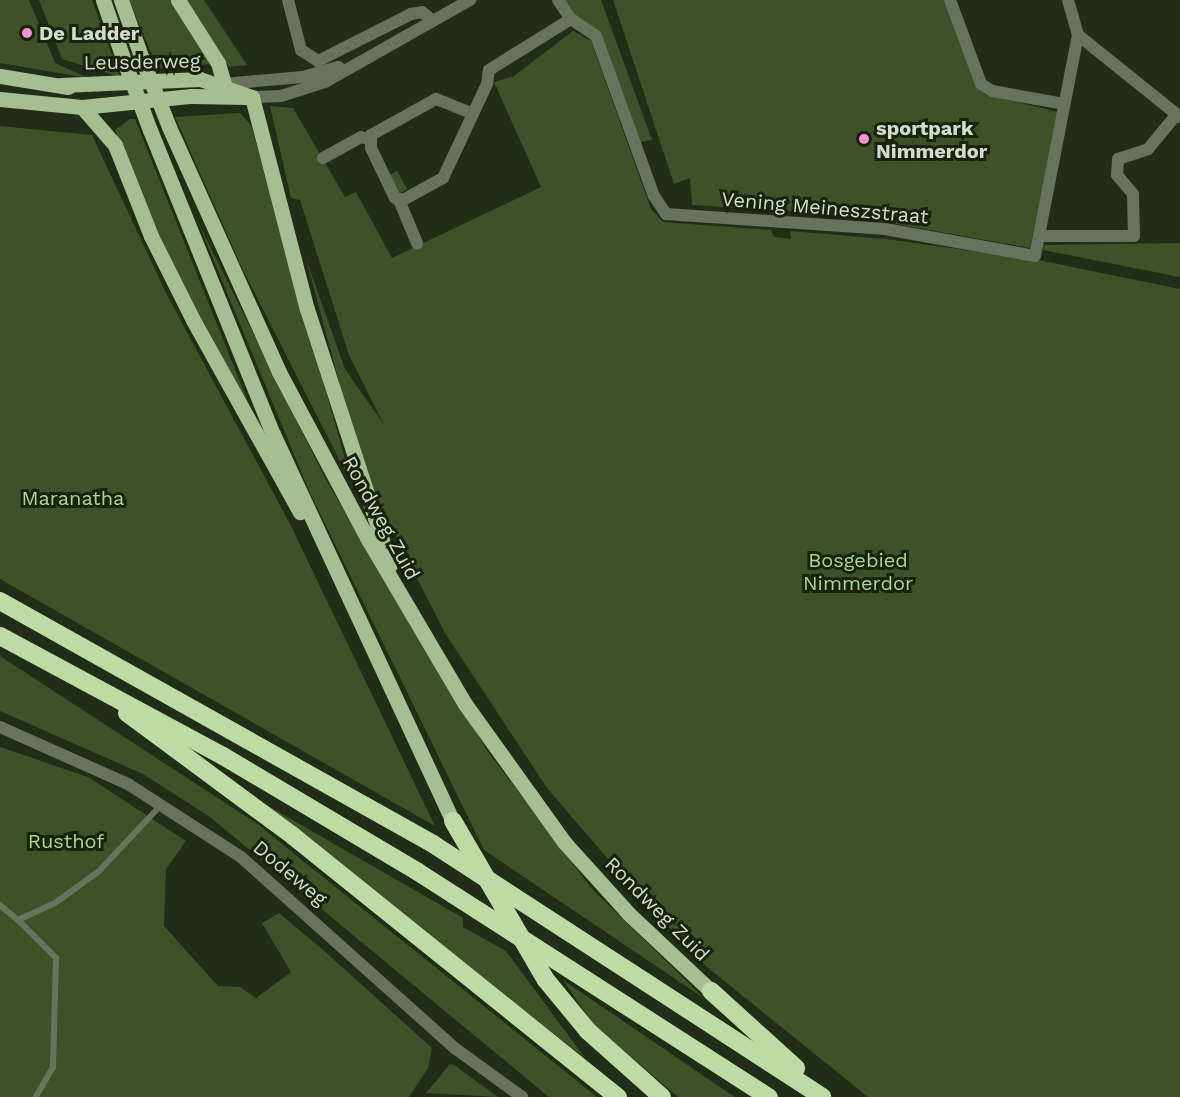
<!DOCTYPE html>
<html>
<head>
<meta charset="utf-8">
<style>
  body { margin:0 }
  #map { position:relative; width:1180px; height:1097px; overflow:hidden; background:#222d17; font-family:"Work Sans",sans-serif }
  div>[style] { position:absolute }
  [style*='--x'] { left:calc(var(--x)*1px); top:calc(var(--y)*1px); width:calc(var(--w)*1px); rotate:calc(var(--a)*1deg) }
  .green>* { inset:0; background:#3e5129; transform-origin:0 0 }
  .service>* { height:6px; margin:-3px; padding:0 3px; transform-origin:3px; border-radius:3px; background:#68735d }
  .minor>* { height:12px; margin:-6px; padding:0 6px; transform-origin:6px; border-radius:6px; background:#68735d }
  .tertiary>* { height:12px; margin:-6px; padding:0 6px; transform-origin:6px; border-radius:6px; background:#68735d }
  .primary>* { height:15px; margin:-7.5px; padding:0 7.5px; transform-origin:7.5px; border-radius:7.5px; background:#a6be91 }
  .motorway>* { height:18px; margin:-9px; padding:0 9px; transform-origin:9px; border-radius:9px; background:#bfdba5 }
  .primary-bridge>* { height:15px; margin:-7.5px; padding:0 7.5px; transform-origin:7.5px; border-radius:7.5px; background:#a6be91 }
  .motorway-bridge>* { height:18px; margin:-9px; padding:0 9px; transform-origin:9px; border-radius:9px; background:#bfdba5 }
  .dots>* { width:16px; height:16px; translate:-50% -50%; box-sizing:border-box; border:3px solid #18230e; border-radius:50% }
  span { translate:-50% -50%; white-space:nowrap; text-align:center; line-height:1.15; -webkit-text-stroke:6px #18230e; paint-order:stroke }
  .poi-label { font-size:20px; color:#d4dcce; font-weight:700 }
  .left { translate:0 -50%; text-align:left }
  .street-label { font-size:20px; color:#d4dcce }
  .park-label { font-size:20px; color:#b0d68b }
</style>
</head>
<body>
<div id="map">
  <div class="green">
    <i style="clip-path:polygon(0 0,29px 0,55px 63px,88px 78px,0 63px)"></i>
    <i style="clip-path:polygon(39px 0,92px 0,120px 77px,62px 59px)"></i>
    <i style="clip-path:polygon(129px 0,173px 0,211px 64px,158px 69px)"></i>
    <i style="clip-path:polygon(186px 0,204px 0,247px 65px,229px 67px)"></i>
    <i style="clip-path:polygon(564px 0,601px 0,652px 140px,640px 142px,597px 31px,572px 14px)"></i>
    <i style="clip-path:polygon(613px 0,945px 0,984px 94px,1058px 112px,1030px 248px,840px 214px,692px 205px,690px 178px,674px 184px)"></i>
    <i style="clip-path:polygon(573px 31px,591px 41px,651px 209px,663px 222px,771px 230px,774px 237px,791px 239px,790px 231px,886px 239px,1043px 261px,1180px 289px,1180px 1097px,868px 1097px,707px 967px,651px 909px,547px 788px,445px 633px,364px 474px,306px 259px,345px 369px,384px 425px,349px 355px,300px 200px,291px 198px,270px 106px,293px 108px,345px 197px,356px 192px,392px 258px,541px 187px,494px 82px,514px 76px)"></i>
    <i style="clip-path:polygon(240px 113px,251px 125px,353px 487px,243px 270px,175px 117px)"></i>
    <i style="clip-path:polygon(130px 119px,135px 119px,250px 407px,198px 320px,145px 207px,115px 130px)"></i>
    <i style="clip-path:polygon(0 126px,92px 135px,166px 293px,291px 526px,435px 826px,0 579px)"></i>
    <i style="left:397px;top:171px;width:21px;height:11px;rotate:61deg"></i>
    <i style="clip-path:polygon(197px 220px,326px 480px,488px 752px,592px 889px,705px 999px,484px 850px,310px 493px)"></i>
    <i style="clip-path:polygon(1180px 243px,1180px 277px,1043px 250px,1044px 245px)"></i>
    <i style="clip-path:polygon(0 656px,256px 823px,597px 1097px,549px 1097px,210px 817px,143px 774px,0 711px)"></i>
    <i style="clip-path:polygon(0 747px,88px 777px,186px 841px,166px 869px,164px 926px,218px 986px,240px 987px,256px 998px,291px 972px,262px 923px,279px 913px,322px 949px,432px 1048px,428px 1068px,409px 1097px,0 1097px)"></i>
    <i style="clip-path:polygon(239px 789px,463px 918px,463px 927px,506px 951px,585px 1058px)"></i>
    <i style="clip-path:polygon(563px 980px,714px 1083px,735px 1097px,678px 1097px,594px 1025px)"></i>
    <i style="clip-path:polygon(450px 1064px,454px 1065px,498px 1097px,426px 1093px)"></i>
  </div>
  <div class="service">
    <i style="--x:0;--y:905;--w:23;--a:40"></i>
    <i style="--x:18;--y:920;--w:41;--a:-24.7"></i>
    <i style="--x:55;--y:903;--w:53;--a:-35.8"></i>
    <i style="--x:98;--y:872;--w:93;--a:-46.7"></i>
    <i style="--x:18;--y:920;--w:54;--a:45"></i>
    <i style="--x:56;--y:958;--w:109;--a:91.6"></i>
    <i style="--x:53;--y:1067;--w:34;--a:120"></i>
  </div>
  <div class="minor">
    <i style="--x:288;--y:0;--w:52;--a:75.4"></i>
    <i style="--x:301;--y:50;--w:20;--a:33"></i>
    <i style="--x:318;--y:61;--w:104;--a:-26.8"></i>
    <i style="--x:411;--y:14;--w:11;--a:-10"></i>
    <i style="--x:422;--y:12;--w:14;--a:39"></i>
    <i style="--x:558;--y:0;--w:23;--a:56"></i>
    <i style="--x:571;--y:19;--w:30;--a:34"></i>
    <i style="--x:596;--y:36;--w:170;--a:70.1"></i>
    <i style="--x:654;--y:196;--w:22;--a:56"></i>
    <i style="--x:666;--y:214;--w:220;--a:3.9"></i>
    <i style="--x:885;--y:229;--w:152;--a:10.2"></i>
    <i style="--x:1035;--y:256;--w:225;--a:-79"></i>
    <i style="--x:1078;--y:35;--w:36;--a:-106"></i>
    <i style="--x:950;--y:0;--w:90;--a:69.7"></i>
    <i style="--x:981;--y:84;--w:13;--a:32"></i>
    <i style="--x:992;--y:91;--w:73;--a:10.2"></i>
    <i style="--x:1078;--y:35;--w:131;--a:38.8"></i>
    <i style="--x:471;--y:113;--w:38;--a:-158"></i>
    <i style="--x:436;--y:99;--w:74;--a:151"></i>
    <i style="--x:371;--y:135;--w:13;--a:90"></i>
    <i style="--x:371;--y:148;--w:55;--a:64.4"></i>
    <i style="--x:395;--y:198;--w:8;--a:14"></i>
    <i style="--x:403;--y:200;--w:46;--a:-28.8"></i>
    <i style="--x:443;--y:178;--w:104;--a:-64.9"></i>
    <i style="--x:487;--y:84;--w:14;--a:-82"></i>
    <i style="--x:489;--y:70;--w:97;--a:-31.9"></i>
    <i style="--x:323;--y:158;--w:43;--a:-28.9"></i>
    <i style="--x:361;--y:137;--w:8;--a:14"></i>
    <i style="--x:399;--y:200;--w:47;--a:67.3"></i>
    <i style="--x:1040;--y:236;--w:94;--a:0"></i>
    <i style="--x:1134;--y:236;--w:42;--a:-91.4"></i>
    <i style="--x:1133;--y:194;--w:25;--a:-130"></i>
    <i style="--x:1117;--y:175;--w:16;--a:-86"></i>
    <i style="--x:1118;--y:159;--w:32;--a:-18"></i>
    <i style="--x:1148;--y:149;--w:45;--a:-50.4"></i>
  </div>
  <div class="tertiary">
    <i style="--x:224;--y:84;--w:79;--a:-5.1"></i>
    <i style="--x:303;--y:77;--w:37;--a:-16"></i>
    <i style="--x:252;--y:97;--w:29;--a:-2"></i>
    <i style="--x:281;--y:96;--w:46;--a:-17.7"></i>
    <i style="--x:325;--y:82;--w:167;--a:-29.5"></i>
    <i style="--x:0;--y:727;--w:140;--a:24"></i>
    <i style="--x:128;--y:784;--w:135;--a:32.9"></i>
    <i style="--x:241;--y:857;--w:288;--a:41.8"></i>
    <i style="--x:456;--y:1049;--w:82;--a:36"></i>
  </div>
  <div class="primary">
    <i style="--x:103;--y:0;--w:65;--a:71"></i>
    <i style="--x:121;--y:0;--w:63;--a:70.4"></i>
    <i style="--x:178;--y:0;--w:75;--a:57.6"></i>
    <i style="--x:218;--y:63;--w:22;--a:74"></i>
    <i style="--x:0;--y:76;--w:69;--a:9.2"></i>
    <i style="--x:61;--y:85;--w:139;--a:-2.5"></i>
    <i style="--x:200;--y:79;--w:55;--a:19.1"></i>
    <i style="--x:252;--y:97;--w:219;--a:75.5"></i>
    <i style="--x:307;--y:309;--w:269;--a:72"></i>
    <i style="--x:0;--y:99;--w:82;--a:5.6"></i>
    <i style="--x:82;--y:107;--w:110;--a:-5.8"></i>
    <i style="--x:191;--y:96;--w:55;--a:1"></i>
    <i style="--x:82;--y:107;--w:50;--a:49"></i>
    <i style="--x:115;--y:145;--w:98;--a:68.4"></i>
    <i style="--x:151;--y:236;--w:94;--a:63.4"></i>
    <i style="--x:193;--y:320;--w:220;--a:60.9"></i>
    <i style="--x:169;--y:127;--w:269;--a:65.8"></i>
    <i style="--x:279;--y:372;--w:191;--a:62"></i>
    <i style="--x:369;--y:541;--w:189;--a:59.5"></i>
    <i style="--x:465;--y:704;--w:170;--a:54.3"></i>
    <i style="--x:564;--y:842;--w:97;--a:47.9"></i>
    <i style="--x:629;--y:914;--w:112;--a:43.2"></i>
    <i style="--x:150;--y:130;--w:328;--a:68"></i>
    <i style="--x:273;--y:434;--w:427;--a:65.1"></i>
  </div>
  <div class="motorway">
    <i style="--x:0;--y:601;--w:497;--a:29.3"></i>
    <i style="--x:433;--y:844;--w:464;--a:33"></i>
    <i style="--x:0;--y:636;--w:253;--a:28.3"></i>
    <i style="--x:223;--y:756;--w:227;--a:30.7"></i>
    <i style="--x:418;--y:872;--w:417;--a:32.7"></i>
    <i style="--x:127;--y:713;--w:207;--a:36.5"></i>
    <i style="--x:293;--y:836;--w:417;--a:38.8"></i>
    <i style="--x:546;--y:980;--w:66;--a:50.5"></i>
    <i style="--x:588;--y:1031;--w:99;--a:41.7"></i>
    <i style="--x:711;--y:991;--w:115;--a:42.2"></i>
  </div>
  <div class="primary-bridge">
    <i style="--x:142;--y:59;--w:73;--a:68.3"></i>
    <i style="--x:124;--y:61;--w:74;--a:69.4"></i>
  </div>
  <div class="motorway-bridge">
    <i style="--x:453;--y:821;--w:184;--a:59.7"></i>
  </div>
  <div class="dots">
    <i style="left:27px;top:33px;background:#f491d4"></i>
    <i style="left:864px;top:139px;background:#f491d4"></i>
  </div>
  <div class="poi-label">
    <span class="left" style="left:39px;top:33px">De Ladder</span>
    <span class="left" style="left:876px;top:140px">sportpark<br>Nimmerdor</span>
  </div>
  <div class="street-label">
    <span style="left:142px;top:62px;rotate:-1deg">Leusderweg</span>
    <span style="left:825px;top:208px;rotate:5deg">Vening Meineszstraat</span>
    <span style="left:381px;top:518px;rotate:61deg">Rondweg Zuid</span>
    <span style="left:290px;top:873px;rotate:40deg">Dodeweg</span>
    <span style="left:657px;top:909px;rotate:45deg">Rondweg Zuid</span>
  </div>
  <div class="park-label">
    <span style="left:73px;top:498px">Maranatha</span>
    <span style="left:858px;top:572px">Bosgebied<br>Nimmerdor</span>
    <span style="left:66px;top:841px">Rusthof</span>
  </div>
</div>
</body>
</html>
